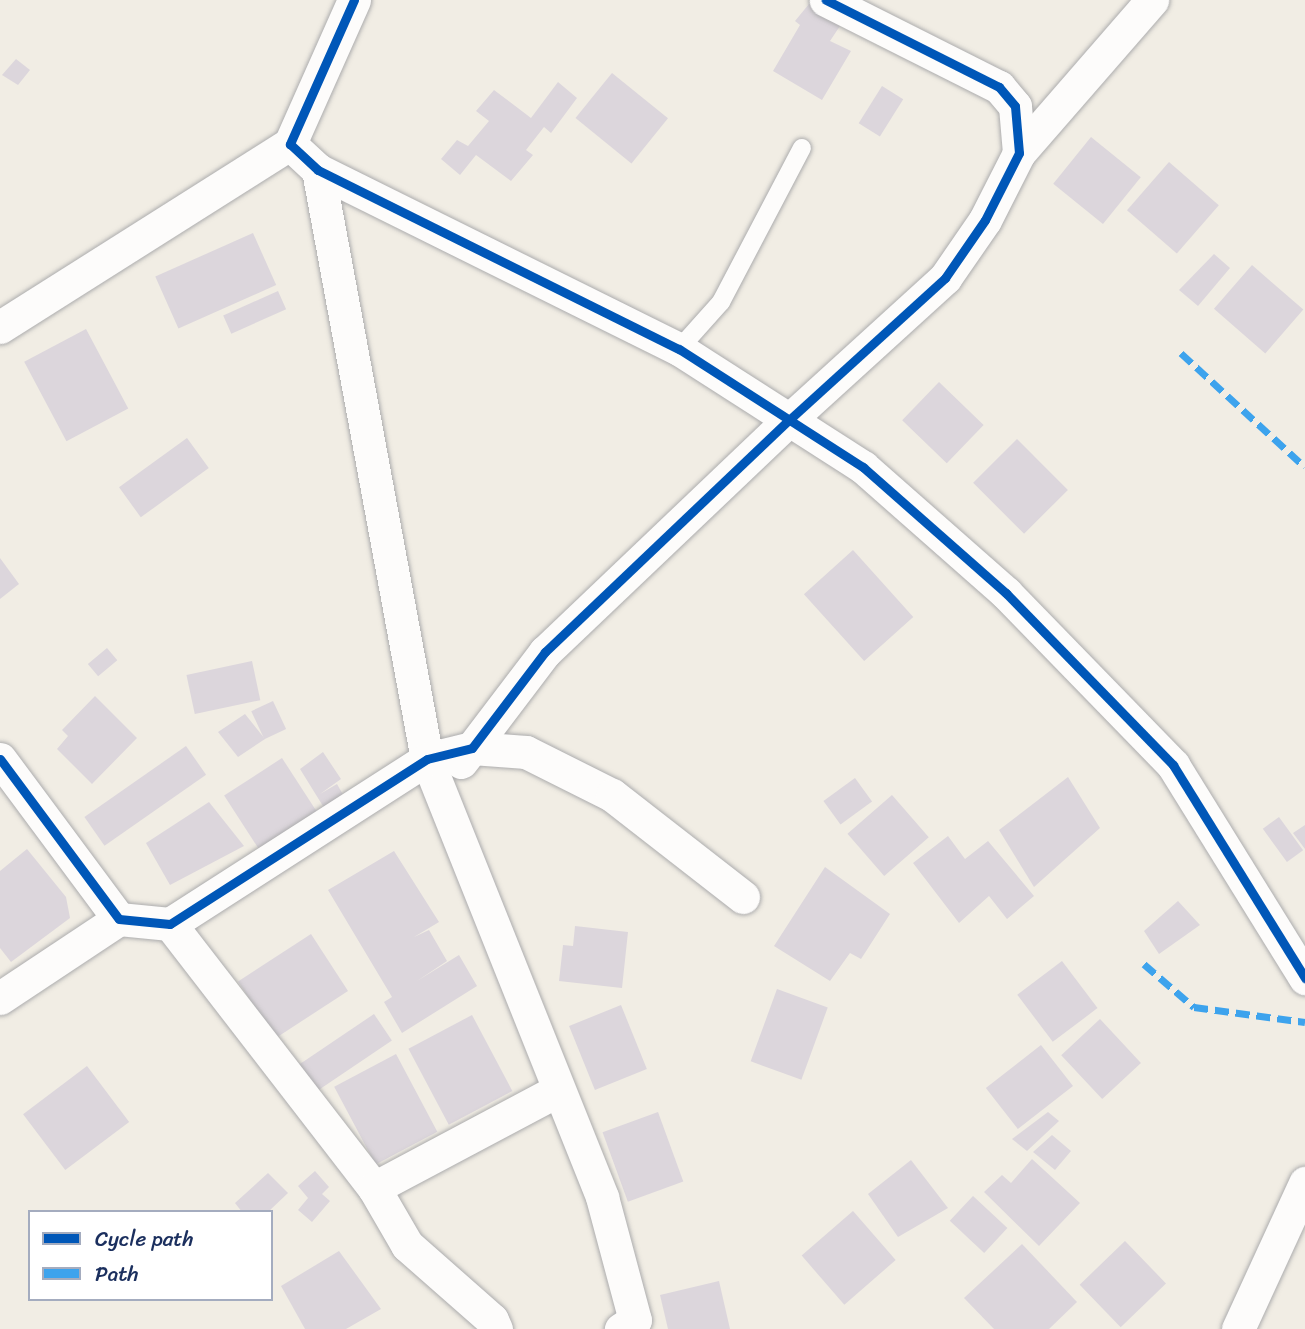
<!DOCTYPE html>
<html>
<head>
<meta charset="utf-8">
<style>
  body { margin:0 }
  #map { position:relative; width:1305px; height:1329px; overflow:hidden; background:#f1ede4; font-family:Sriracha,sans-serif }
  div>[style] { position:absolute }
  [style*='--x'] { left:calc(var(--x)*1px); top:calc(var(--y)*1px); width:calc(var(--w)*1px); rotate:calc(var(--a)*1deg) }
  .building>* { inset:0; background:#dcd6dc; transform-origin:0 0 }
  .roads { filter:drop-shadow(0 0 2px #acacad) drop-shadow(0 0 2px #acacad) }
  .service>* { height:18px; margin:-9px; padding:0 9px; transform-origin:9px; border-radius:9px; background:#fdfcfb }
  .minor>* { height:33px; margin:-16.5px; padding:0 16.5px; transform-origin:16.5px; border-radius:16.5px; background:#fdfcfb }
  .quiet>* { height:7px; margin-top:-3.5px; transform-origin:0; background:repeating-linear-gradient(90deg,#3da3ed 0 14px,transparent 0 21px) }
  .cycleway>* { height:9px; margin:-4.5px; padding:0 4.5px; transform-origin:4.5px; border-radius:4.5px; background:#0057b8 }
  span { translate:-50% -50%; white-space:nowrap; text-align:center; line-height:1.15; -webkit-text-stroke:7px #fff; paint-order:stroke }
  .legend { position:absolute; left:28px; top:1210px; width:245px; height:91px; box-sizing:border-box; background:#fff; border:2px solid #a4acbf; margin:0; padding:9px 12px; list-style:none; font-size:21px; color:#1b2f5e }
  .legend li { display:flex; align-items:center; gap:14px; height:35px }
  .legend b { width:35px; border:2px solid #a4acbf }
</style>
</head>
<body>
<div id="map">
  <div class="building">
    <i style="clip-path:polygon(809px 4px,842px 23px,830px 41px,851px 51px,822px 100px,773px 71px,800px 25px,795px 21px)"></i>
    <i style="clip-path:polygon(16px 59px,30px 70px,18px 85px,2px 75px)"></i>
    <i style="left:612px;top:73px;width:72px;height:58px;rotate:39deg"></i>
    <i style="clip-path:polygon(558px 82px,577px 98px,551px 133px,544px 127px,526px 150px,533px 155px,511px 181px,476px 155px,460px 175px,441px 159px,457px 140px,468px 146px,489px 121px,476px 111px,494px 90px,531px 118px)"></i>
    <i style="left:882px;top:86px;width:25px;height:44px;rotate:32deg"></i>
    <i style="left:1091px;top:137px;width:64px;height:60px;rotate:39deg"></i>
    <i style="left:1169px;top:162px;width:66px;height:64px;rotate:41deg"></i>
    <i style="left:253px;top:233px;width:57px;height:107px;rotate:66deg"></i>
    <i style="clip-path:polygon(1214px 254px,1230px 268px,1198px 306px,1179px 290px)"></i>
    <i style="left:1252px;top:265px;width:68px;height:58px;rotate:41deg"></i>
    <i style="left:278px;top:291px;width:20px;height:60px;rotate:66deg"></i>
    <i style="left:86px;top:329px;width:90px;height:70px;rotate:62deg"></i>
    <i style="left:939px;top:382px;width:62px;height:53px;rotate:44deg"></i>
    <i style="left:187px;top:438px;width:37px;height:84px;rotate:54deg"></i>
    <i style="left:1017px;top:439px;width:72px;height:62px;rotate:45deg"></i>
    <i style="left:853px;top:550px;width:90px;height:66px;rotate:48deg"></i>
    <i style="clip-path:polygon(0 558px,19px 584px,0 599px)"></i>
    <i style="left:107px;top:648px;width:16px;height:25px;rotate:50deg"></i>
    <i style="left:252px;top:661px;width:40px;height:67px;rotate:78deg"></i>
    <i style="clip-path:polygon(95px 696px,137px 738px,92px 784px,57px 749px,68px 736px,62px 730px)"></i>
    <i style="left:273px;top:701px;width:31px;height:24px;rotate:65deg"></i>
    <i style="clip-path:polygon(245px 714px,265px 739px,238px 757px,218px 732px)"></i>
    <i style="left:186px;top:746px;width:35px;height:124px;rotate:55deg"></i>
    <i style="clip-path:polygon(323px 752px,341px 779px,320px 794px,337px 784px,350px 807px,331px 819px,300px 769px)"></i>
    <i style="left:282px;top:758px;width:67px;height:69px;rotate:57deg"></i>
    <i style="clip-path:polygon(1068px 777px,1100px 828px,1034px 887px,999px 830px)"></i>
    <i style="left:855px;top:778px;width:29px;height:39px;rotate:54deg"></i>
    <i style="left:892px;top:795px;width:56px;height:59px;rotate:49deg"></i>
    <i style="clip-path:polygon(209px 802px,244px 846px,170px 885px,146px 843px)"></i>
    <i style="left:1279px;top:817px;width:41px;height:20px;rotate:54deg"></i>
    <i style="clip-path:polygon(1305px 825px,1305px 849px,1293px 833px)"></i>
    <i style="clip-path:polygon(948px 836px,965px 859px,988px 841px,1034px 896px,1007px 919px,989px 896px,959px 923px,913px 863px)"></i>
    <i style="clip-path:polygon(27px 849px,66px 897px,70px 918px,11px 962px,0 948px,0 871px)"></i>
    <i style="clip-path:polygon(394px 851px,439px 922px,414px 937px,429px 930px,447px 961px,417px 981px,459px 955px,477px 986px,402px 1033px,384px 1002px,392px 997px,328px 890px)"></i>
    <i style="clip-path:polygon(825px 867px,890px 914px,861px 959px,850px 953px,830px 981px,774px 946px)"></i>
    <i style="clip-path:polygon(1178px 901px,1200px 925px,1159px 954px,1144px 931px)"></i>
    <i style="clip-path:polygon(575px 926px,628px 932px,622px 988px,559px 981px,563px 945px,573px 946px)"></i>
    <i style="left:311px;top:934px;width:68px;height:87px;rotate:57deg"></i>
    <i style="left:1062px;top:961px;width:59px;height:56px;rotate:53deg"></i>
    <i style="left:777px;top:989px;width:54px;height:77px;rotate:20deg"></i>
    <i style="left:621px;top:1005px;width:69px;height:56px;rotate:68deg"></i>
    <i style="left:374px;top:1014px;width:32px;height:92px;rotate:56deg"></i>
    <i style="left:472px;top:1015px;width:86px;height:72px;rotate:62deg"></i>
    <i style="left:1100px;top:1019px;width:60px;height:53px;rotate:47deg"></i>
    <i style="left:1041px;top:1045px;width:52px;height:70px;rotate:52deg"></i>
    <i style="left:396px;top:1054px;width:88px;height:70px;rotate:62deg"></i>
    <i style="left:87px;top:1066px;width:70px;height:80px;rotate:53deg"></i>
    <i style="left:658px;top:1112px;width:74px;height:59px;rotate:70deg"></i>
    <i style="clip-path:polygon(1048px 1112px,1059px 1121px,1027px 1151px,1012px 1139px)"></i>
    <i style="clip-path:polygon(1052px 1135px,1071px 1151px,1055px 1170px,1033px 1152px)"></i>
    <i style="clip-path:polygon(1032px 1159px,1080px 1203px,1039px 1246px,984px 1192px,1002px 1175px,1011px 1183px)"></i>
    <i style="clip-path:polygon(911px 1160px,948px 1208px,898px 1237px,868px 1194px)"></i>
    <i style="clip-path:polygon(315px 1171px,329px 1187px,322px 1194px,330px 1201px,312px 1222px,298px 1210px,308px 1198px,298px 1186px)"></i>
    <i style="clip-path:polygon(268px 1173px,288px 1193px,268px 1212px,242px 1212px,235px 1203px)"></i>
    <i style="left:973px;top:1196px;width:47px;height:34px;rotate:43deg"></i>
    <i style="left:853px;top:1211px;width:65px;height:68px;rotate:49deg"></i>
    <i style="left:1125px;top:1241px;width:59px;height:63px;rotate:46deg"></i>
    <i style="clip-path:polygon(1022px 1244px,1077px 1302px,1049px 1329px,994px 1329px,964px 1298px)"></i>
    <i style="clip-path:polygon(339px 1251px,381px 1309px,346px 1329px,305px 1329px,281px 1286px)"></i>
    <i style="clip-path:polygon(719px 1281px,730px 1329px,668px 1329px,660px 1295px)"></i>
  </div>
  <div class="roads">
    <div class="service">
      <i style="--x:679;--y:349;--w:63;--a:-48.2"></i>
      <i style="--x:721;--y:302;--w:174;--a:-62.3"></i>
    </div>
    <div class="minor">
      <i style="--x:354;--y:0;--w:158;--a:114"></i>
      <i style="--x:290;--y:144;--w:38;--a:43"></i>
      <i style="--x:318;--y:170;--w:403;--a:26.4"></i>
      <i style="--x:679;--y:349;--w:219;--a:32.7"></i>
      <i style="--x:863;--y:467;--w:191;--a:41.4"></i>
      <i style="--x:1006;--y:593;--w:240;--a:45.8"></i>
      <i style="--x:1173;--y:765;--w:251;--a:58.2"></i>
      <i style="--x:1019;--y:153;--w:203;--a:-49"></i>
      <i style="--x:318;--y:170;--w:599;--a:79.52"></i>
      <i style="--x:427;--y:759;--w:472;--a:68.2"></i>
      <i style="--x:602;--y:1197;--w:127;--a:75"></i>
      <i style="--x:635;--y:1320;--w:17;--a:147"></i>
      <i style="--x:0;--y:327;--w:343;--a:-32.3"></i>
      <i style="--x:0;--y:759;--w:199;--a:53.4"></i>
      <i style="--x:119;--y:919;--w:51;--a:5.6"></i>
      <i style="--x:170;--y:924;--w:305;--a:-32.7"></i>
      <i style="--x:427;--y:759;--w:46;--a:-13.7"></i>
      <i style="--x:472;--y:748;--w:121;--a:-52.8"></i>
      <i style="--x:545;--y:652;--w:337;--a:-43.6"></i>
      <i style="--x:789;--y:420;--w:211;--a:-42.3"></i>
      <i style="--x:945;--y:278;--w:70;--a:-55.4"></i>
      <i style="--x:985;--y:220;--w:75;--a:-63.1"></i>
      <i style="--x:1019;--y:153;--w:47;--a:-94.9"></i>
      <i style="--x:1015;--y:106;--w:25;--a:-130"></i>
      <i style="--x:999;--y:87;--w:194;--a:-153.3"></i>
      <i style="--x:461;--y:762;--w:18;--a:-52"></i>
      <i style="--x:472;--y:748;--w:54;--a:4.2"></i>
      <i style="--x:526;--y:752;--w:96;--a:26.6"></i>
      <i style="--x:612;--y:795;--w:166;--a:37.9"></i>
      <i style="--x:170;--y:924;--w:334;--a:52.3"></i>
      <i style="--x:374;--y:1188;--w:66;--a:59.9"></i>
      <i style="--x:407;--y:1245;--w:113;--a:41.4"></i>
      <i style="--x:492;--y:1320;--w:10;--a:66"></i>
      <i style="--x:0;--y:998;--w:143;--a:-33.6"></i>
      <i style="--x:374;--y:1188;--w:208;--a:-28"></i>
      <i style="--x:1238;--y:1329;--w:161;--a:-65.3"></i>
    </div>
  </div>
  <div class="quiet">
    <i style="--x:1181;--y:353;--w:168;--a:42.6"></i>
    <i style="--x:1144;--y:964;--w:66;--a:40.7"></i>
    <i style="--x:1194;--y:1007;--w:112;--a:7.7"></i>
  </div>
  <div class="cycleway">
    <i style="--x:354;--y:0;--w:158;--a:114"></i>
    <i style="--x:290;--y:144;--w:38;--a:43"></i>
    <i style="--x:318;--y:170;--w:403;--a:26.4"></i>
    <i style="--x:679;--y:349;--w:219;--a:32.7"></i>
    <i style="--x:863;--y:467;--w:191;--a:41.4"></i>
    <i style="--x:1006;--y:593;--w:240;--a:45.8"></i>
    <i style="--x:1173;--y:765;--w:251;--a:58.2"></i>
    <i style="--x:0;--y:759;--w:199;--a:53.4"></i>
    <i style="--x:119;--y:919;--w:51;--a:5.6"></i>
    <i style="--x:170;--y:924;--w:305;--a:-32.7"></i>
    <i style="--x:427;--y:759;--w:46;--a:-13.7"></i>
    <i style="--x:472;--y:748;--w:121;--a:-52.8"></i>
    <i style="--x:545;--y:652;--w:337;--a:-43.6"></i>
    <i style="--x:789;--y:420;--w:211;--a:-42.3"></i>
    <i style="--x:945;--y:278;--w:70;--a:-55.4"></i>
    <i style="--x:985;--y:220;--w:75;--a:-63.1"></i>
    <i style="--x:1019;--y:153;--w:47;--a:-94.9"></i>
    <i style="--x:1015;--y:106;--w:25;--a:-130"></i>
    <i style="--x:999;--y:87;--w:194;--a:-153.3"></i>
  </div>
  <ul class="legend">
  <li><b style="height:9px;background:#0057b8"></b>Cycle path</li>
  <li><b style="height:9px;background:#3da3ed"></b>Path</li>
  </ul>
</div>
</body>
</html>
